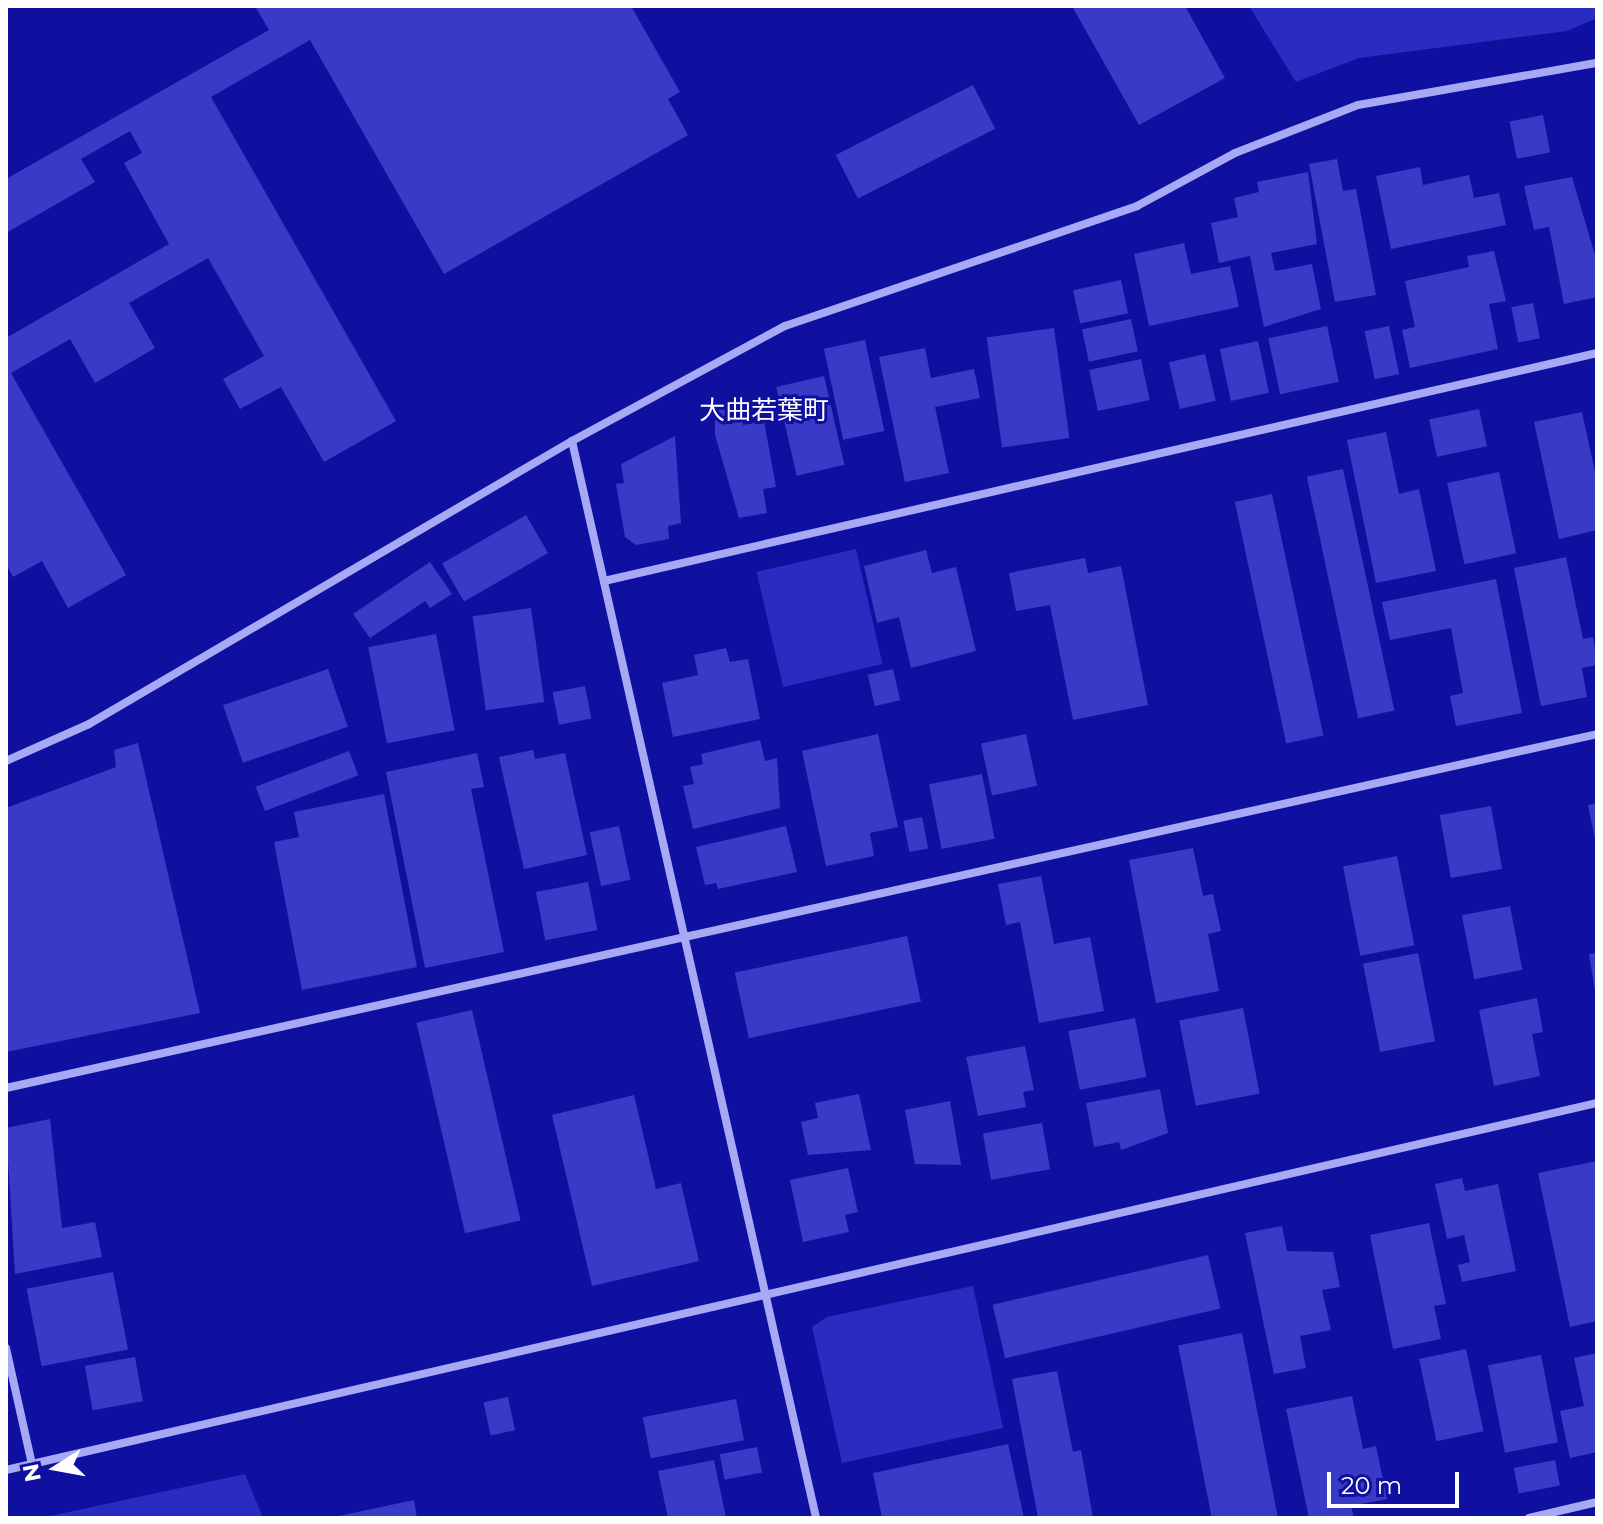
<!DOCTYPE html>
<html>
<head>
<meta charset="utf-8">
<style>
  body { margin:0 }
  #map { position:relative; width:1603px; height:1524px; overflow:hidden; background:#1010a0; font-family:Montserrat,"Noto Sans JP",sans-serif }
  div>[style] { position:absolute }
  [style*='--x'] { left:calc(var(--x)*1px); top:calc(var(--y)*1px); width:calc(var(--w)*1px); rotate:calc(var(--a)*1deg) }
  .green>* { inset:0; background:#2a2cc1; transform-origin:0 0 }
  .building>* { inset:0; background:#393bc7; transform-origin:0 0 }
  .minor>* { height:8px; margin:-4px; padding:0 4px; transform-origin:4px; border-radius:4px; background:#a7a9f5 }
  span { translate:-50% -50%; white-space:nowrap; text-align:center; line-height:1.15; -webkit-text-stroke:6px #1010a0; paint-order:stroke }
  .neighbourhood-label { font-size:26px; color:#fff }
  .frame { position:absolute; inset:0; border:8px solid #fff; pointer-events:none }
  .north { position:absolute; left:16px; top:1428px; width:80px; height:80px; -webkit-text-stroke:6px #1010a0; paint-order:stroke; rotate:259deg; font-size:22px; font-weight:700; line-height:32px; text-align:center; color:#fff }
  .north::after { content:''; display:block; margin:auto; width:28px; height:36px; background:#fff; clip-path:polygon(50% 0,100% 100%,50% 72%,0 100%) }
  .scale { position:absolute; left:1327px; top:1472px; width:132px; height:36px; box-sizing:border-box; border:4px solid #fff; border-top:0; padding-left:10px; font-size:24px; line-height:28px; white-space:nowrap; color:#fff; -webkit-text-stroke:6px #1010a0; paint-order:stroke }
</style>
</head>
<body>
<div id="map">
  <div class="green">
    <i style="clip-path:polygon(1249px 6px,1597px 6px,1597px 18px,1567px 31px,1359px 58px,1296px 82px)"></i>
    <i style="left:856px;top:549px;width:118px;height:102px;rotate:77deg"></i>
    <i style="clip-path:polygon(973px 1286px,1003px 1428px,842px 1463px,812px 1327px,827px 1317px)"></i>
    <i style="clip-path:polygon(245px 1474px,263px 1518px,41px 1518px)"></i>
  </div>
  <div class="building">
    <i style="clip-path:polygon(255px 6px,631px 6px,680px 92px,668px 99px,688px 135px,444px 274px,310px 40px,211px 97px,396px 421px,324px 462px,281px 387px,240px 409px,223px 379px,264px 356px,208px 258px,129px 303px,155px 348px,95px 383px,70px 339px,11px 373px,126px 575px,68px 608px,42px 561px,13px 577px,6px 564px,6px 338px,169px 244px,124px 163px,142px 153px,130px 131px,81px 159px,95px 182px,6px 233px,6px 179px,269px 30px)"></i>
    <i style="clip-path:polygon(1072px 6px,1185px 6px,1225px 78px,1139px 125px)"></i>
    <i style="left:973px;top:85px;width:49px;height:154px;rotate:63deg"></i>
    <i style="left:1543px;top:115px;width:38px;height:34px;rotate:79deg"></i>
    <i style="clip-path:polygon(1337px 159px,1343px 191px,1356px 189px,1376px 295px,1335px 302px,1309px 164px)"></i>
    <i style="clip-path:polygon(1420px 167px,1423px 185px,1469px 175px,1474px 198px,1499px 193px,1506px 225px,1391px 249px,1376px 176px)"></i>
    <i style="clip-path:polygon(1308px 172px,1317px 244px,1271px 253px,1275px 271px,1312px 264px,1321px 309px,1264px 327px,1250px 256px,1219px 263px,1211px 223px,1238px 217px,1234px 198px,1259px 192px,1257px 182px)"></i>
    <i style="clip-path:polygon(1572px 177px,1597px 262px,1597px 297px,1564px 304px,1549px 227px,1534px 230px,1524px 186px)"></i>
    <i style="clip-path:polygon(1184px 243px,1191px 274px,1230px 266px,1239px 307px,1149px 326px,1134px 254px)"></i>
    <i style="clip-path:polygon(1494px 251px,1506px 301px,1489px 304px,1498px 349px,1410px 368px,1402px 330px,1415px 327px,1405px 281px,1469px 267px,1467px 256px)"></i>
    <i style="left:1121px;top:280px;width:34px;height:49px;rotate:78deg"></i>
    <i style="left:1533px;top:303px;width:36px;height:22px;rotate:79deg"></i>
    <i style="left:1131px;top:319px;width:33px;height:50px;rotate:78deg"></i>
    <i style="left:1327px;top:326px;width:57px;height:60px;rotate:78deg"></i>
    <i style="left:1389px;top:326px;width:49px;height:25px;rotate:78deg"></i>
    <i style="left:1054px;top:328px;width:111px;height:68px;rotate:82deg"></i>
    <i style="left:865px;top:340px;width:93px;height:42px;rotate:78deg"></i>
    <i style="left:1258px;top:341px;width:53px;height:39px;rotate:78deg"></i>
    <i style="clip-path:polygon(925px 348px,931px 378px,974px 369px,980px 398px,935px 407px,949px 473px,905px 482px,879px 357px)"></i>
    <i style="left:1205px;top:354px;width:48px;height:37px;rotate:77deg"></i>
    <i style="left:1141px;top:359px;width:42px;height:53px;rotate:78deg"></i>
    <i style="left:824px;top:376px;width:91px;height:49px;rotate:77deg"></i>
    <i style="clip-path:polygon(739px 405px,743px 425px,764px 421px,776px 487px,763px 489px,767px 513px,739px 518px,715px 435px,715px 409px)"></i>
    <i style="left:1479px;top:409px;width:38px;height:51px;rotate:78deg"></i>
    <i style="clip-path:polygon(1582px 412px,1597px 481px,1597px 530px,1559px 539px,1534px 422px)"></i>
    <i style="clip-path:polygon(1386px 432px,1399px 494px,1419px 489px,1436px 571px,1376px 583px,1347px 440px)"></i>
    <i style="clip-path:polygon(675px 436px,681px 523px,668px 526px,669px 539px,636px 545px,625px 537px,616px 484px,624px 483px,621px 464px)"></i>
    <i style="left:1343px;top:469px;width:247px;height:37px;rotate:78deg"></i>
    <i style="left:1499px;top:472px;width:83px;height:53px;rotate:78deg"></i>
    <i style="left:1272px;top:494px;width:247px;height:38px;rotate:78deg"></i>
    <i style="left:526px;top:515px;width:44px;height:97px;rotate:60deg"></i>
    <i style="clip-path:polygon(926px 550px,932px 573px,956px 567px,976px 651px,911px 668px,899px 617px,877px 623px,864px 566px)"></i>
    <i style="clip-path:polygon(1566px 557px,1583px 639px,1593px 637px,1597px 665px,1582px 668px,1587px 697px,1541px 706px,1514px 568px)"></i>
    <i style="clip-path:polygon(1085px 558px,1088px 573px,1121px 566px,1148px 705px,1073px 720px,1050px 605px,1016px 611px,1009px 573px)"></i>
    <i style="clip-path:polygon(430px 562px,452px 594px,430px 608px,425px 601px,370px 638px,353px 614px)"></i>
    <i style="clip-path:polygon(1496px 579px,1522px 713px,1456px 726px,1450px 696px,1463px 693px,1451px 628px,1390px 640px,1382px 602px)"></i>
    <i style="left:531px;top:608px;width:95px;height:59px;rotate:82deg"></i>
    <i style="left:436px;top:634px;width:98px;height:69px;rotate:79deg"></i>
    <i style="clip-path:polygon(726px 648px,730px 662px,748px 659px,760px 719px,673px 737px,662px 683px,698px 675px,694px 655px)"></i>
    <i style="left:328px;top:669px;width:61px;height:111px;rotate:71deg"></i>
    <i style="left:893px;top:669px;width:32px;height:26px;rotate:77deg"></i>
    <i style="left:585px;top:686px;width:33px;height:33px;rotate:79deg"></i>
    <i style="clip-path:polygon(878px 734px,898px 827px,870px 833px,874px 856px,826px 866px,802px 751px)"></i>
    <i style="left:1026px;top:734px;width:53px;height:46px;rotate:78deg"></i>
    <i style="clip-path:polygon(760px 740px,765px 761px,777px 758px,780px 808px,693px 829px,683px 786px,694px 784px,690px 767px,703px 764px,701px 754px)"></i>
    <i style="clip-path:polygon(138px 743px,200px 1013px,6px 1052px,6px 808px,116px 767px,114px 750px)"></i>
    <i style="clip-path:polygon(533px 750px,535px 759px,565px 753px,587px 855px,524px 869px,499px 757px)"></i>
    <i style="left:349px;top:751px;width:26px;height:100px;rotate:69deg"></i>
    <i style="clip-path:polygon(477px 753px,484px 787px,471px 789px,504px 952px,425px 968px,386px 772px)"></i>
    <i style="left:982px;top:774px;width:66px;height:54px;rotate:79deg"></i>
    <i style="clip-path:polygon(384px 794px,417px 967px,302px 990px,274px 842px,299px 837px,294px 812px)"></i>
    <i style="clip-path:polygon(1597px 803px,1597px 843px,1596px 844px,1588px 805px)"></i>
    <i style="left:1491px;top:806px;width:64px;height:52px;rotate:80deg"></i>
    <i style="left:922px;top:817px;width:32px;height:19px;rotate:79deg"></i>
    <i style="left:619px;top:826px;width:55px;height:30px;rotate:78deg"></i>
    <i style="clip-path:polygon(786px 826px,797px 872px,718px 889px,716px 883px,705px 885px,696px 847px)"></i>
    <i style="clip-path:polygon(1193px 848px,1203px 896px,1213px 894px,1221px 931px,1208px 934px,1219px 991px,1156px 1003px,1129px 860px)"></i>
    <i style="left:1397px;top:856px;width:91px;height:55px;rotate:79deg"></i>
    <i style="clip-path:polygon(1041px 876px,1054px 944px,1090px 937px,1104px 1011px,1039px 1023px,1020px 922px,1006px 925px,998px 884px)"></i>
    <i style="left:588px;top:882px;width:49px;height:53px;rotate:79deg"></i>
    <i style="left:1510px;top:906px;width:65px;height:49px;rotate:79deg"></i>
    <i style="left:907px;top:936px;width:67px;height:176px;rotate:78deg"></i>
    <i style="left:1418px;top:953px;width:90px;height:56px;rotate:79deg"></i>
    <i style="clip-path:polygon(1597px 953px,1597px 991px,1595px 991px,1589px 954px)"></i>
    <i style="clip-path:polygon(1537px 998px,1543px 1032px,1532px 1034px,1540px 1076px,1494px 1086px,1479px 1010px)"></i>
    <i style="left:1243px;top:1008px;width:87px;height:65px;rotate:79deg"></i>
    <i style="left:472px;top:1010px;width:216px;height:57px;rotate:77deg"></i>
    <i style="left:1135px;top:1018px;width:60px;height:68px;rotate:79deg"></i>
    <i style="clip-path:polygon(1025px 1046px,1034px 1090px,1023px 1092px,1026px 1107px,978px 1116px,966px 1057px)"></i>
    <i style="clip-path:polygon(1160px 1089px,1168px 1133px,1121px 1150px,1119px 1142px,1094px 1147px,1086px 1103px)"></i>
    <i style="clip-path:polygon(859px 1094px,871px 1150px,808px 1155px,801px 1122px,818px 1118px,815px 1103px)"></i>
    <i style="clip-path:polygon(634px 1095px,656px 1189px,681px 1183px,699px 1261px,592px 1286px,552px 1115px)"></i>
    <i style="clip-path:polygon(950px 1101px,961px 1165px,915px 1164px,905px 1110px)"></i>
    <i style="clip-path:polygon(50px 1119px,62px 1228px,95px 1222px,102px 1257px,15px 1274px,6px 1128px)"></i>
    <i style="left:1042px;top:1123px;width:47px;height:60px;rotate:80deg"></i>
    <i style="clip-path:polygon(1597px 1161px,1597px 1321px,1570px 1327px,1538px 1173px)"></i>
    <i style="clip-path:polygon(848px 1168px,858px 1212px,845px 1215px,849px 1232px,803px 1242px,790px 1180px)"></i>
    <i style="clip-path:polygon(1462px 1178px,1465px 1191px,1498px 1184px,1516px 1271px,1462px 1282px,1458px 1265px,1470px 1262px,1464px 1235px,1447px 1239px,1435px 1184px)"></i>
    <i style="clip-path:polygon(1429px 1223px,1446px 1304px,1434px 1306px,1441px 1339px,1393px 1349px,1370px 1235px)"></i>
    <i style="clip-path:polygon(1282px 1226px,1287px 1251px,1333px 1252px,1340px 1287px,1322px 1290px,1331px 1330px,1300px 1336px,1306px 1368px,1274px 1374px,1245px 1233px)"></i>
    <i style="left:1208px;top:1255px;width:55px;height:221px;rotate:77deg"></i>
    <i style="left:113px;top:1272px;width:79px;height:88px;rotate:79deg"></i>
    <i style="left:1242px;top:1333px;width:189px;height:65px;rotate:79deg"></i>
    <i style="left:1466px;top:1349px;width:84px;height:48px;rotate:78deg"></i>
    <i style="clip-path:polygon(1597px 1353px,1597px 1452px,1570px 1458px,1560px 1411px,1584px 1406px,1574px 1358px)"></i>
    <i style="left:1541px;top:1355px;width:89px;height:54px;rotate:79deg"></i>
    <i style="left:135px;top:1357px;width:45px;height:51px;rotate:80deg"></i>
    <i style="clip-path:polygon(1057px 1371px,1073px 1452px,1081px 1450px,1093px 1518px,1038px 1518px,1012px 1379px)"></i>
    <i style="clip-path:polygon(1352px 1396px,1363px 1449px,1376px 1446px,1387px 1499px,1351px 1506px,1354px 1518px,1309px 1518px,1286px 1409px)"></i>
    <i style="left:508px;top:1397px;width:34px;height:25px;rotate:78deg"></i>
    <i style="left:736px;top:1399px;width:42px;height:95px;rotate:79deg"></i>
    <i style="clip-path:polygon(1008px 1444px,1024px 1518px,882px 1518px,873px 1473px)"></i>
    <i style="left:757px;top:1447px;width:26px;height:38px;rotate:79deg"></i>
    <i style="clip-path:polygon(714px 1460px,726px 1518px,668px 1518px,658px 1471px)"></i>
    <i style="left:1555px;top:1460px;width:26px;height:42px;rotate:79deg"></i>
    <i style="clip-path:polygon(414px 1500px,417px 1518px,334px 1518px,334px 1517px)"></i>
  </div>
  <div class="minor">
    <i style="--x:572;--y:441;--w:1104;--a:77.23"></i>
    <i style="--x:604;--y:581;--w:1019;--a:-12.93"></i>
    <i style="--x:6;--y:761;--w:91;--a:-24"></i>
    <i style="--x:89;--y:724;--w:560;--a:-30.37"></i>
    <i style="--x:572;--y:441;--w:242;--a:-28.4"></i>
    <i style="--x:785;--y:326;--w:372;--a:-18.8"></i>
    <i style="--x:1137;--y:206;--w:111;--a:-28.4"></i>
    <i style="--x:1235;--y:153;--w:132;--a:-21.3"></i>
    <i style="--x:1358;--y:105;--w:243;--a:-10"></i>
    <i style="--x:6;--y:1088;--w:1630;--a:-12.54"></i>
    <i style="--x:6;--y:1348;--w:119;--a:77.4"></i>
    <i style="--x:6;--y:1470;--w:1633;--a:-12.99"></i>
    <i style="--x:1529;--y:1518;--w:70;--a:-13.2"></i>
  </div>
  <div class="neighbourhood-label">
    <span style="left:764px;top:411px">大曲若葉町</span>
  </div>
  <div class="frame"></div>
  <div class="north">N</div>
  <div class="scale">20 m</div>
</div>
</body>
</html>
